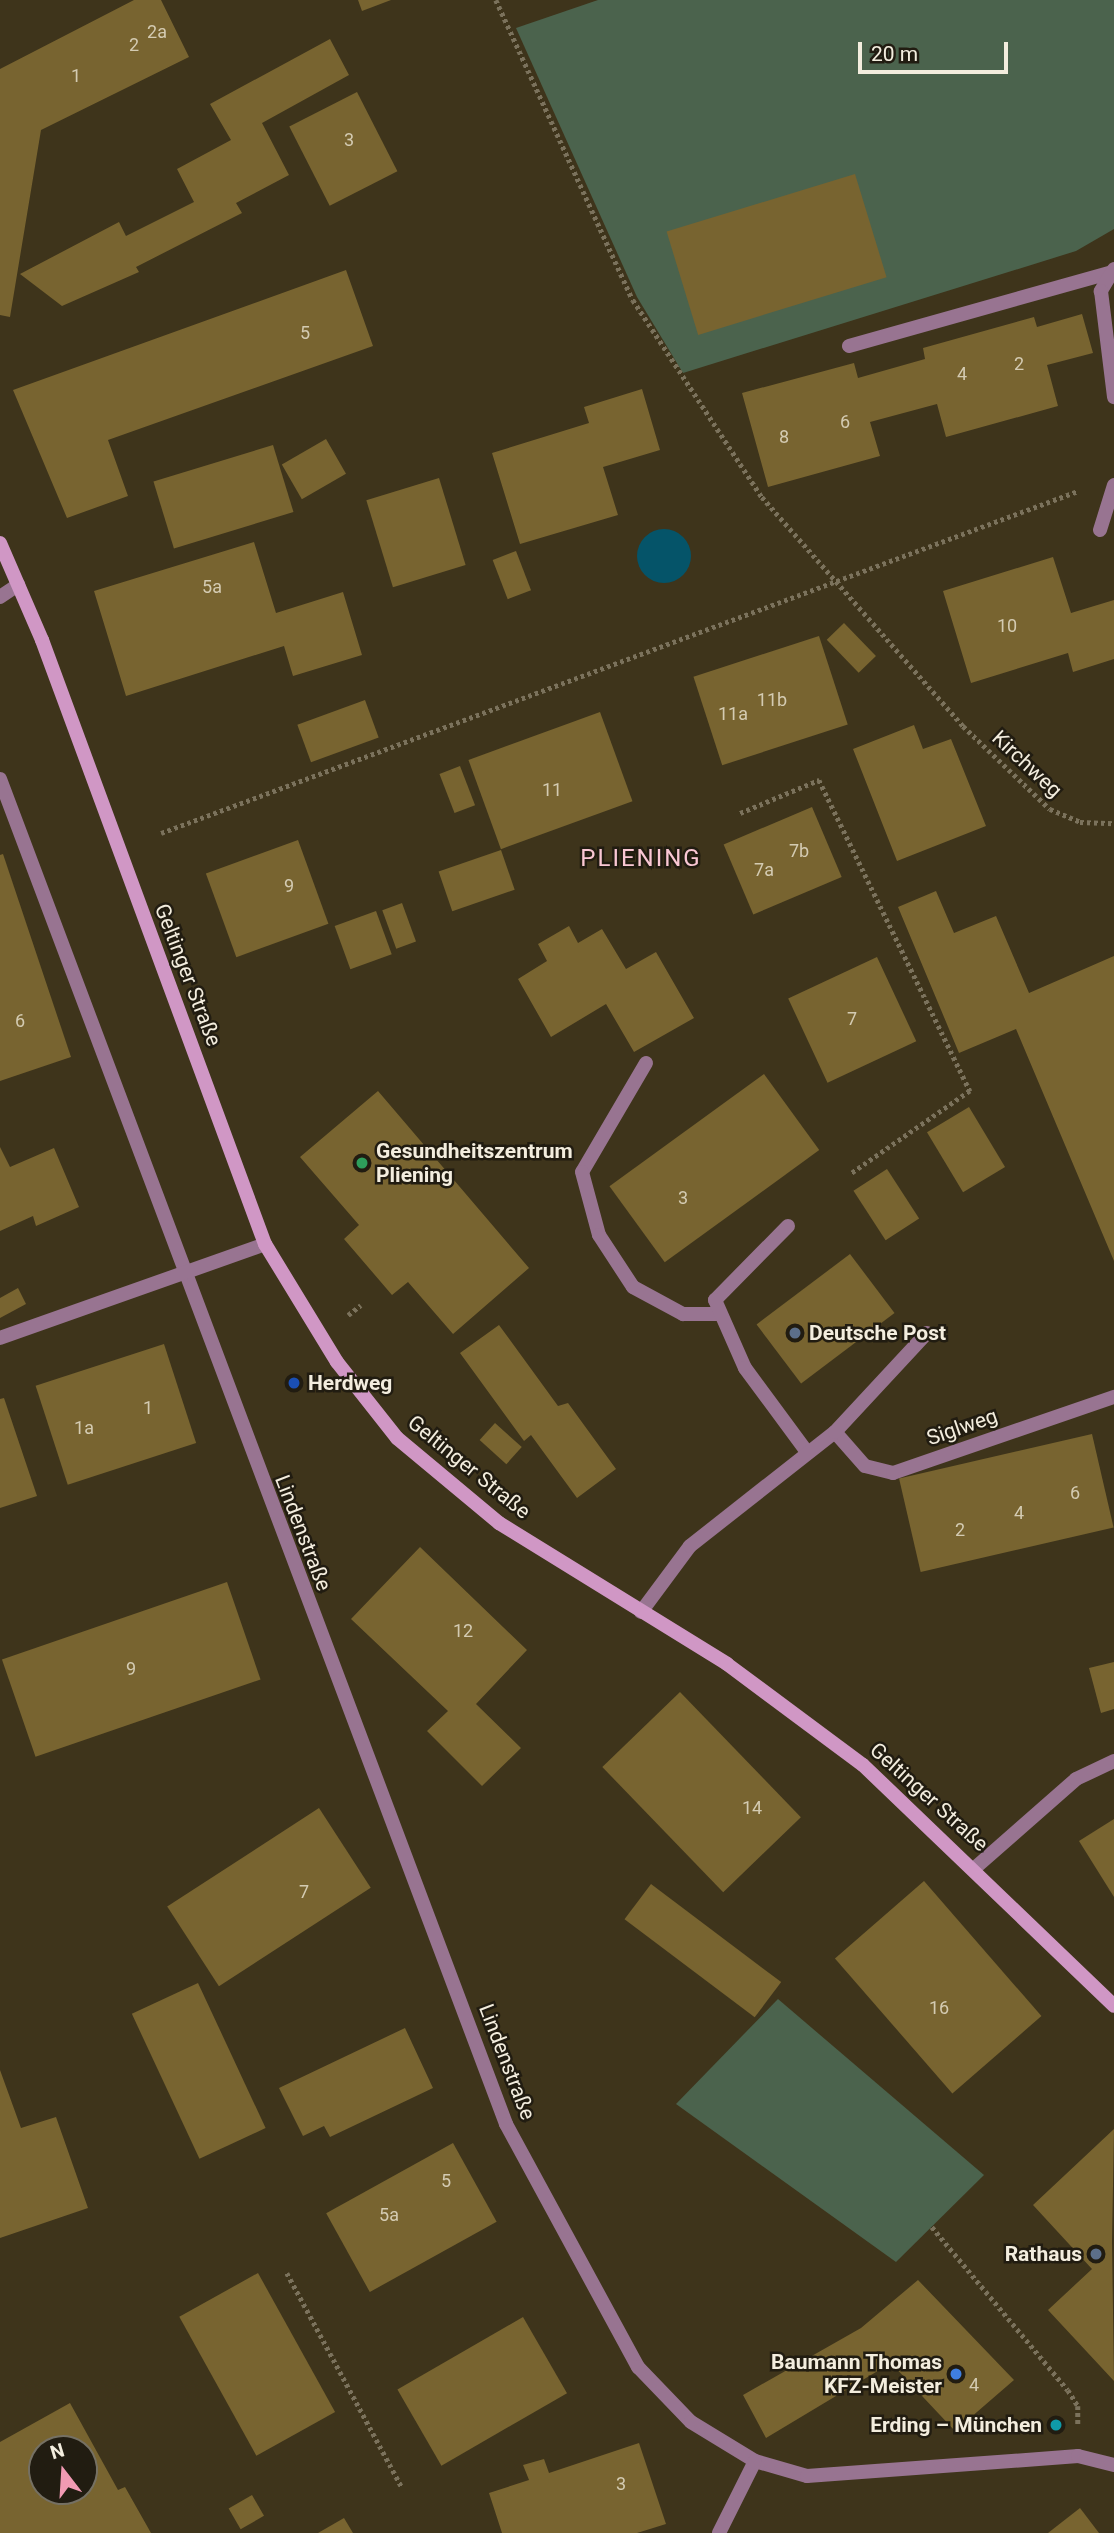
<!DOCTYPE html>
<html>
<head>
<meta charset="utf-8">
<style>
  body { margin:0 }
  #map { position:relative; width:1114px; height:2533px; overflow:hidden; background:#3e341b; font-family:Roboto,sans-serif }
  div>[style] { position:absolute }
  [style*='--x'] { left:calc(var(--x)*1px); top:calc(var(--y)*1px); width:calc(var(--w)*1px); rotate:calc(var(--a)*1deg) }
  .green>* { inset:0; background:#4b634d }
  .water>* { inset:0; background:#055469 }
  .round { border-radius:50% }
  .building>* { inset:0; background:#786430; transform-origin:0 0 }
  .path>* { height:4.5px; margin-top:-2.25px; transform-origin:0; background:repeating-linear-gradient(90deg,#7b725c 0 3.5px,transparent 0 7px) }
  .service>* { height:14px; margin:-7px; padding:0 7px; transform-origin:7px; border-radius:7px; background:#987491 }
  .minor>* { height:14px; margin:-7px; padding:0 7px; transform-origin:7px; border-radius:7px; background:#987491 }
  .secondary>* { height:14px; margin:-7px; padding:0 7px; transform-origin:7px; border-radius:7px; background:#d097c5 }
  .dots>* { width:19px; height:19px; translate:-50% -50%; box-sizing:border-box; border:4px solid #211c11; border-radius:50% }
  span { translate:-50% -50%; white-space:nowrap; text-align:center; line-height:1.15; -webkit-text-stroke:5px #211c11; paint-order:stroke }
  .number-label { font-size:18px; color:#d4cbb2 }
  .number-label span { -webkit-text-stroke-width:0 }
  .street-label { font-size:21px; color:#f3edde }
  .poi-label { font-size:21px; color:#f3edde; font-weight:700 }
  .left { translate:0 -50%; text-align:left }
  .right { translate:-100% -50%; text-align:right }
  .quarter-label { font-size:24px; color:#fac7d4; letter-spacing:2px }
  .north { position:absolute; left:28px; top:2435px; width:70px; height:70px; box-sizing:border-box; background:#211c11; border:2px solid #757063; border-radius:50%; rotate:343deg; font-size:19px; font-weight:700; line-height:28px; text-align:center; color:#f3edde }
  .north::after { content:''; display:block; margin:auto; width:24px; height:32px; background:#f19ab3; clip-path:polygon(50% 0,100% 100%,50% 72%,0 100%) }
  .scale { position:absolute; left:858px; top:42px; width:150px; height:32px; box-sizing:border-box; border:4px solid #f3edde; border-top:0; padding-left:9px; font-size:21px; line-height:24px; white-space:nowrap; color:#f3edde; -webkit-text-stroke:5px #211c11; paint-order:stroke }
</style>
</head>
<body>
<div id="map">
  <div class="green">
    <i style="clip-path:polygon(598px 0,1114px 0,1114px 229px,1076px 251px,683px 373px,637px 297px,516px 28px)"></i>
    <i style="clip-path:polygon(778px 1999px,984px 2175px,896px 2262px,676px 2104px)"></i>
  </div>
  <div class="water">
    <i class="round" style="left:637px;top:529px;width:54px;height:54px"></i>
  </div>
  <div class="building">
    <i style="clip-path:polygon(134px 0,161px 0,189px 57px,41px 130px,10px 317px,0 315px,0 69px)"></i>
    <i style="clip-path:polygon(358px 0,391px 0,362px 11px)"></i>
    <i style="clip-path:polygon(330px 39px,349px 75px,262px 123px,289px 175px,236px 203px,242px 213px,136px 267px,139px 272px,62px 306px,20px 274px,119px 222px,126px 236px,194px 202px,177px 169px,231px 140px,210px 104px)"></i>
    <i style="left:357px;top:92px;width:89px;height:76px;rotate:63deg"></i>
    <i style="left:855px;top:174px;width:108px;height:197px;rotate:73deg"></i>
    <i style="clip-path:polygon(346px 270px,373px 346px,108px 440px,128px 496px,67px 518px,13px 390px)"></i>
    <i style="clip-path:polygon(1082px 314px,1093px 353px,1047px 365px,1058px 406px,946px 437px,937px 404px,870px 422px,880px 456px,768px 487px,742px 393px,854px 363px,858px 378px,925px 359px,923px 348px,1034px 317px,1037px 327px)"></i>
    <i style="clip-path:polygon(642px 389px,660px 450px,603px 467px,618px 515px,520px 544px,492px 453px,589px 423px,584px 407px)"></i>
    <i style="left:326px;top:439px;width:40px;height:51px;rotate:60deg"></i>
    <i style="left:273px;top:445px;width:70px;height:125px;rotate:73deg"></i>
    <i style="left:439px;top:478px;width:91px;height:76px;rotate:73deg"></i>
    <i style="clip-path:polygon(254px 542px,276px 613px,343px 592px,362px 655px,293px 676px,284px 646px,126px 696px,94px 591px)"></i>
    <i style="left:516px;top:551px;width:42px;height:25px;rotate:69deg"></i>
    <i style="clip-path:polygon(1053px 557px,1071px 613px,1114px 600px,1114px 659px,1073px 672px,1068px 653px,971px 683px,943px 591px)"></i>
    <i style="left:844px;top:623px;width:46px;height:24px;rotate:46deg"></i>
    <i style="left:819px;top:636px;width:93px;height:132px;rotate:72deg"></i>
    <i style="left:365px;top:700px;width:40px;height:72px;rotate:70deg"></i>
    <i style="left:600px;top:712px;width:95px;height:140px;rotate:70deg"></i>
    <i style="clip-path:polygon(914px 725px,923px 749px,951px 739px,986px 826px,897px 861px,853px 749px)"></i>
    <i style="left:460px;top:766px;width:42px;height:22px;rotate:69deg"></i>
    <i style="left:812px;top:807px;width:76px;height:96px;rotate:67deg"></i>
    <i style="left:298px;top:840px;width:89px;height:98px;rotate:70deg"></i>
    <i style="left:501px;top:850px;width:42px;height:66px;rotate:71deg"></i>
    <i style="clip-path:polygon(3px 854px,71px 1057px,0 1081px,0 855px)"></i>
    <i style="clip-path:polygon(936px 891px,954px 933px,996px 916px,1029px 993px,1114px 956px,1114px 1261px,1016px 1029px,959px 1053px,898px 907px)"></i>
    <i style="left:402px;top:903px;width:41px;height:21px;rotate:70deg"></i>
    <i style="left:376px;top:911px;width:46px;height:44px;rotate:70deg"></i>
    <i style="clip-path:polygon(569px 926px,578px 943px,602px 929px,626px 969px,656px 952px,694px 1018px,634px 1052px,606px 1004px,551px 1037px,518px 979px,547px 961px,538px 944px)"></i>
    <i style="left:877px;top:957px;width:93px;height:98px;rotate:65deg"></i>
    <i style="left:764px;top:1074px;width:94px;height:191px;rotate:54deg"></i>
    <i style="clip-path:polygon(378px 1091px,529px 1268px,453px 1334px,408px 1282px,392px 1295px,344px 1239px,359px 1225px,300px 1157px)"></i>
    <i style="left:969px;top:1107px;width:70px;height:49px;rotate:59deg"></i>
    <i style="clip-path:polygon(0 1147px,10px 1167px,54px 1148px,79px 1207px,36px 1226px,33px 1216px,0 1231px)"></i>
    <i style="left:887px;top:1169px;width:59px;height:40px;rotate:57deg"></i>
    <i style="left:850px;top:1254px;width:74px;height:117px;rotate:53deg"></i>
    <i style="clip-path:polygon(18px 1288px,26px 1304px,0 1318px,0 1298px)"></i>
    <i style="clip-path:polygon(499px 1325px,558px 1406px,568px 1403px,616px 1469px,577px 1498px,531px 1435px,524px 1441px,460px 1353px)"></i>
    <i style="left:164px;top:1344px;width:104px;height:135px;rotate:72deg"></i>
    <i style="clip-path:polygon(4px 1398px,37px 1496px,0 1508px,0 1399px)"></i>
    <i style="left:495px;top:1423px;width:36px;height:23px;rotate:42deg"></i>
    <i style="left:1092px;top:1434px;width:96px;height:198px;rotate:77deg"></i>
    <i style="clip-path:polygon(420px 1547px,527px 1650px,476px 1704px,521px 1748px,482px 1786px,427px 1731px,448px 1711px,351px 1619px)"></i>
    <i style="left:227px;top:1582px;width:103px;height:238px;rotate:71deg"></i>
    <i style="clip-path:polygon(1114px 1662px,1114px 1709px,1101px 1713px,1089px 1668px)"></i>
    <i style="left:680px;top:1692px;width:174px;height:108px;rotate:46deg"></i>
    <i style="left:319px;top:1808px;width:95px;height:181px;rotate:57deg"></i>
    <i style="clip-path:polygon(1114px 1819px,1114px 1897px,1079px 1841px)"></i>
    <i style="left:924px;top:1881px;width:179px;height:118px;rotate:49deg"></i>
    <i style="left:651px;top:1884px;width:163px;height:44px;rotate:37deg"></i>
    <i style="left:198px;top:1983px;width:160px;height:73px;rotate:65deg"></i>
    <i style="clip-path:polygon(405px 2028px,433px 2088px,330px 2137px,324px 2126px,303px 2136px,279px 2088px)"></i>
    <i style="clip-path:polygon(0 2070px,21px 2128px,56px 2117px,88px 2208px,0 2238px)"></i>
    <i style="clip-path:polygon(1114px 2129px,1112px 2241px,1114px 2381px,1048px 2310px,1092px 2269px,1033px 2205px)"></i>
    <i style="left:453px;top:2143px;width:90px;height:145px;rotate:61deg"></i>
    <i style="left:258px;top:2273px;width:159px;height:90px;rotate:61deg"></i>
    <i style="clip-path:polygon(918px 2280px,1014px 2380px,955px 2431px,891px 2363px,766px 2438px,743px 2395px,861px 2328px)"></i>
    <i style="left:523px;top:2317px;width:88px;height:145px;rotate:60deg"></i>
    <i style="clip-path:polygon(evenodd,70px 2403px,118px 2490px,125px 2487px,151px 2533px,0 2533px,0 2442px,70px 2403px,42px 2449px,84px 2449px,84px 2491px,42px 2491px,42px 2449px)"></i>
    <i style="clip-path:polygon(639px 2443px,666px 2524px,637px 2533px,502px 2533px,489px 2493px,529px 2480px,523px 2465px,544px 2459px,549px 2473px)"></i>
    <i style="left:252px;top:2495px;width:24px;height:27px;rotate:60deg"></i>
    <i style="clip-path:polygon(1080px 2508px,1099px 2533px,1048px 2533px)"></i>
    <i style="clip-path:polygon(344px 2518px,353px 2533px,318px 2533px)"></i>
  </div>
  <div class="path">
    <i style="--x:496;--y:0;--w:330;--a:65.5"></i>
    <i style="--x:633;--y:300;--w:235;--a:56.8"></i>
    <i style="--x:762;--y:497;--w:305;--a:48.7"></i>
    <i style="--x:963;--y:726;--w:120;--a:43.7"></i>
    <i style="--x:1050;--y:809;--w:33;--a:23"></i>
    <i style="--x:1080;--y:822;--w:34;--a:2"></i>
    <i style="--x:740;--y:813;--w:86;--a:-22.7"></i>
    <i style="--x:819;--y:780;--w:346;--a:64.1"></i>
    <i style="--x:970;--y:1091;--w:144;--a:145.2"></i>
    <i style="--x:161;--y:833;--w:979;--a:-20.45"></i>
    <i style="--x:348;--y:1315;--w:16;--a:-38"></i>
    <i style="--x:932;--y:2227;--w:212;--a:50.2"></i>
    <i style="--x:1068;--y:2390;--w:19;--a:58"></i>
    <i style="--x:1078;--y:2406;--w:18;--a:90"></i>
    <i style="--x:287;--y:2273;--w:242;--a:61.8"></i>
  </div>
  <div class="service">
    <i style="--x:849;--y:346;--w:270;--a:-15.7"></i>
    <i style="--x:646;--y:1063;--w:126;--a:120.4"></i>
    <i style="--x:582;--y:1172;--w:65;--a:74.9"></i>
    <i style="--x:599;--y:1235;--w:62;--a:56.8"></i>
    <i style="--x:633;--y:1287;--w:57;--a:28.4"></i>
    <i style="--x:683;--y:1314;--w:36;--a:0"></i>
    <i style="--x:788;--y:1226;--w:104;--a:134.6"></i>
    <i style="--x:715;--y:1300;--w:74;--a:66.2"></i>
    <i style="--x:745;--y:1368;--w:104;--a:53.6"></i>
  </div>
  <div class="minor">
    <i style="--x:1114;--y:269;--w:26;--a:121"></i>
    <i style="--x:1101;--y:291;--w:107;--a:83"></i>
    <i style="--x:1100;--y:530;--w:47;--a:-72.7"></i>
    <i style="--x:0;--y:597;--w:22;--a:-34"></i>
    <i style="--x:0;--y:779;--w:1437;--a:69.38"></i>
    <i style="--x:506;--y:2124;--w:277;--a:61.5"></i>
    <i style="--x:638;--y:2367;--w:76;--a:46.1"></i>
    <i style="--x:691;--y:2422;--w:75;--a:31.4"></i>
    <i style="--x:755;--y:2461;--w:54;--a:16.1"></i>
    <i style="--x:807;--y:2476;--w:272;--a:-4.2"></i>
    <i style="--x:1078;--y:2456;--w:37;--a:14"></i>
    <i style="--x:0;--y:1338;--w:281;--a:-19.5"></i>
    <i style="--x:835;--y:1432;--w:45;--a:48.6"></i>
    <i style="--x:865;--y:1466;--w:29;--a:14"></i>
    <i style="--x:893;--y:1473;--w:234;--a:-19"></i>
    <i style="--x:641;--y:1612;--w:82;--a:-53.4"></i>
    <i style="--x:690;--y:1546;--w:184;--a:-38.2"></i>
    <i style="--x:835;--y:1432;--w:135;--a:-47.1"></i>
    <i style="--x:976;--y:1867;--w:133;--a:-41.3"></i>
    <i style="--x:1076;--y:1779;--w:42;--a:-25.3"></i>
    <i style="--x:719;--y:2533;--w:80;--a:-63.4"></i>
  </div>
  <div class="secondary">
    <i style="--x:0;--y:543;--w:106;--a:66.6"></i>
    <i style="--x:42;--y:640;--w:644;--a:69.74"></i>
    <i style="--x:265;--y:1244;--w:138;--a:58.6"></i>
    <i style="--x:337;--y:1362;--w:97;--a:51.7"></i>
    <i style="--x:397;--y:1438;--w:133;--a:39.8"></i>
    <i style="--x:499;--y:1523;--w:268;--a:31.7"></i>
    <i style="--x:727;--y:1664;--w:169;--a:36.6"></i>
    <i style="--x:863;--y:1765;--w:348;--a:43.8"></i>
  </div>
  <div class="dots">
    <i style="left:362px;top:1163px;background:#2e9e5b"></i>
    <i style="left:795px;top:1333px;background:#5c6f8a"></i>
    <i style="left:294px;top:1383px;background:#1a4fb4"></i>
    <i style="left:1096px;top:2254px;background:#5c6f8a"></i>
    <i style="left:956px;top:2374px;background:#3f7fe0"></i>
    <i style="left:1056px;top:2425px;background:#0f9aa8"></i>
  </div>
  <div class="number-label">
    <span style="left:157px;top:32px">2a</span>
    <span style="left:134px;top:45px">2</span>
    <span style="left:76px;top:76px">1</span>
    <span style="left:349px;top:140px">3</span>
    <span style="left:305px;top:333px">5</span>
    <span style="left:1019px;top:364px">2</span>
    <span style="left:962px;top:374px">4</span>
    <span style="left:845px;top:422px">6</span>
    <span style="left:784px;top:437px">8</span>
    <span style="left:212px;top:587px">5a</span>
    <span style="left:1007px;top:626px">10</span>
    <span style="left:772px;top:700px">11b</span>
    <span style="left:733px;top:714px">11a</span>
    <span style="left:552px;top:790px">11</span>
    <span style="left:799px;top:851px">7b</span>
    <span style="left:764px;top:870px">7a</span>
    <span style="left:289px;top:886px">9</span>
    <span style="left:852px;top:1019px">7</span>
    <span style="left:20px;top:1021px">6</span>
    <span style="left:683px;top:1198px">3</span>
    <span style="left:148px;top:1408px">1</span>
    <span style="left:84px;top:1428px">1a</span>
    <span style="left:1075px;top:1493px">6</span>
    <span style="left:1019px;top:1513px">4</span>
    <span style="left:960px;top:1530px">2</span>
    <span style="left:463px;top:1631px">12</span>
    <span style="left:131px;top:1669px">9</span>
    <span style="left:752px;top:1808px">14</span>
    <span style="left:304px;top:1892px">7</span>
    <span style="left:939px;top:2008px">16</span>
    <span style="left:446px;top:2181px">5</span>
    <span style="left:389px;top:2215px">5a</span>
    <span style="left:974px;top:2385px">4</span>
    <span style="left:621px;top:2484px">3</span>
  </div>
  <div class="street-label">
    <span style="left:1027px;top:764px;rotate:43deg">Kirchweg</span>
    <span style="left:188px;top:975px;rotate:69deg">Geltinger Straße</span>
    <span style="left:962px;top:1427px;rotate:-19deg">Siglweg</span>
    <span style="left:469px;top:1467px;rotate:39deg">Geltinger Straße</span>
    <span style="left:303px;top:1533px;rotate:69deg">Lindenstraße</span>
    <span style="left:929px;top:1797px;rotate:42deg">Geltinger Straße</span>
    <span style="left:507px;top:2062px;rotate:69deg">Lindenstraße</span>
  </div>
  <div class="poi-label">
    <span class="left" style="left:376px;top:1163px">Gesundheitszentrum<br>Pliening</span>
    <span class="left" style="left:809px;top:1333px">Deutsche Post</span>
    <span class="left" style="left:308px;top:1383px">Herdweg</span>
    <span class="right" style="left:1082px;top:2254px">Rathaus</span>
    <span class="right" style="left:942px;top:2374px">Baumann Thomas<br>KFZ-Meister</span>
    <span class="right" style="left:1042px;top:2425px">Erding – München</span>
  </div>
  <div class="quarter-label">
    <span style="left:641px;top:859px">PLIENING</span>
  </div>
  <div class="north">N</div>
  <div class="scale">20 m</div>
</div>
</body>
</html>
